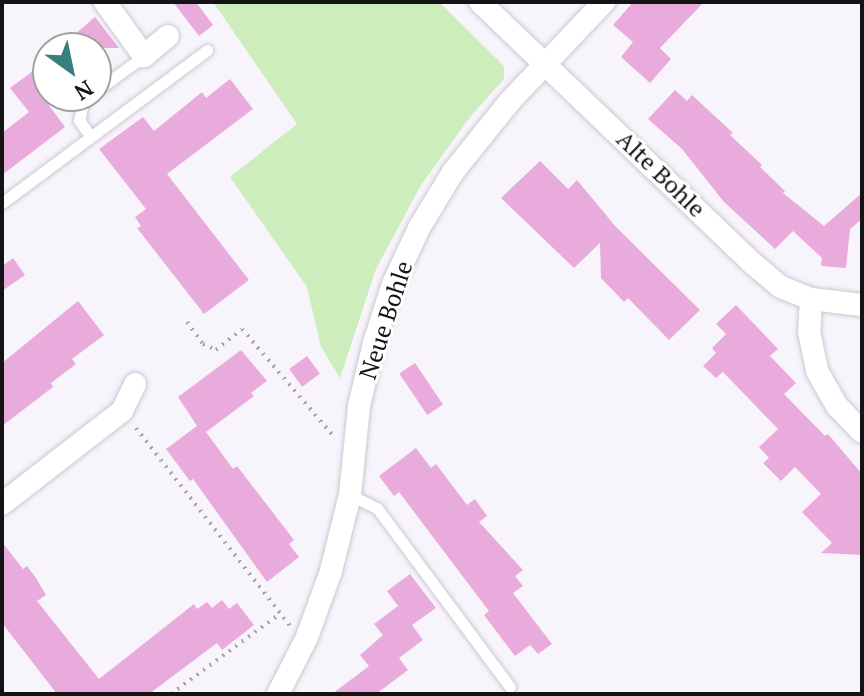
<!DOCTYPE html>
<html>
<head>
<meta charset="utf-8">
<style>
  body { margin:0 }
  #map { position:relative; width:864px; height:696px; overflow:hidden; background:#f8f4fc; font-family:"PT Serif",serif }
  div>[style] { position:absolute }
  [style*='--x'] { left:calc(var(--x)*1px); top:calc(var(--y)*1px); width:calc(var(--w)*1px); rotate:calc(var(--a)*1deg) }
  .green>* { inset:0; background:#cdedbc }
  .building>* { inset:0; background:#e8abdb; transform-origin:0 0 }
  .path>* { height:4px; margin-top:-2px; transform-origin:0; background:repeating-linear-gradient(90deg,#a6a3a9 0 2px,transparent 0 8px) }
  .roads { filter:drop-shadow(0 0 2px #ccc8d0) drop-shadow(0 0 2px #ccc8d0) }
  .service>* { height:11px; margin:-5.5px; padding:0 5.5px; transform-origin:5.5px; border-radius:5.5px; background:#fff }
  .minor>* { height:22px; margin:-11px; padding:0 11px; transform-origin:11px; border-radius:11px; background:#fff }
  span { translate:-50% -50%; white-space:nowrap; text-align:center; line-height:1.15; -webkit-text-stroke:6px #fff; paint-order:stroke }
  .street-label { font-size:24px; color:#141315 }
  .frame { position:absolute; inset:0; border:4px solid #141315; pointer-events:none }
  .north { position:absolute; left:32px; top:32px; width:80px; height:80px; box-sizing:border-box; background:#fff; border:2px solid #a1a1a1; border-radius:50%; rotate:147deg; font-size:22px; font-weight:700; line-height:32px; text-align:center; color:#141315 }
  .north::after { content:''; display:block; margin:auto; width:28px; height:36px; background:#378080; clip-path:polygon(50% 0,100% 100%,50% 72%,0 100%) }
</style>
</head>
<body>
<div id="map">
  <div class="green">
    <i style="clip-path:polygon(213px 2px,439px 2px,504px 66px,504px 79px,470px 117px,421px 185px,376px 269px,340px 378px,321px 347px,307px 287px,230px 177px,297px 124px)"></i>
  </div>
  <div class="building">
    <i style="clip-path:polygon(173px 2px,196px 2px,213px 25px,199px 36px)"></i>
    <i style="clip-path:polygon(633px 2px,704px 2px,660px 48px,671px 59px,650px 83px,621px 57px,633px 42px,613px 25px)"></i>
    <i style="clip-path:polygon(95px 17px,119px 48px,59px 48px)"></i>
    <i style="clip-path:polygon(48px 60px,48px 104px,65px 127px,2px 175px,2px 133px,29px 112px,10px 88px)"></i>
    <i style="clip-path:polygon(230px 79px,253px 109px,167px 174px,249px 280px,204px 314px,137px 228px,141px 226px,135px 217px,146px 209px,99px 149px,143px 117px,154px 131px,202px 92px,206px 98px)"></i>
    <i style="clip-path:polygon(675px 90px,687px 101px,692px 95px,733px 133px,730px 135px,762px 165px,760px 167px,785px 191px,783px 193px,824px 226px,862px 193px,862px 219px,850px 229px,846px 268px,821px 266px,822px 258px,793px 231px,775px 249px,724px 202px,682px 149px,648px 119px)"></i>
    <i style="clip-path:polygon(540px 161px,568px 189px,577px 180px,616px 227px,700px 310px,669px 340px,628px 298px,624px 302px,601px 278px,600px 243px,574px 268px,501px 198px)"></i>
    <i style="clip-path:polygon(13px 258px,25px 275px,2px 291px,2px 266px)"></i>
    <i style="clip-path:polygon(78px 301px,104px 335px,72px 359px,76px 364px,51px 383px,53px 387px,2px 426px,2px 363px)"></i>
    <i style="clip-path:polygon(736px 305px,778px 349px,770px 356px,796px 383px,784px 394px,825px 436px,828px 434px,862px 474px,862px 555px,821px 553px,832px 543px,802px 512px,821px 494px,795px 467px,781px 481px,763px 463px,769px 458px,759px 447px,778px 429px,723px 372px,716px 378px,703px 366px,716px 353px,712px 348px,726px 334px,716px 324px)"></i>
    <i style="clip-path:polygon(241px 350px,267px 381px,251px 393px,254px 396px,206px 432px,233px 469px,237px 466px,294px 540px,289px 544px,299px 557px,267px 582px,193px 479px,190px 481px,166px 449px,197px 426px,178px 397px)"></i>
    <i style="left:307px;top:356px;width:22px;height:22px;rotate:54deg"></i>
    <i style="left:415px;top:363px;width:50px;height:19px;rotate:56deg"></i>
    <i style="clip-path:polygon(416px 448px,431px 468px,436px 464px,467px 505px,475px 499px,487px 516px,479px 522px,523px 570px,515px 576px,523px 586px,513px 593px,552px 644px,538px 654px,530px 645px,515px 656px,484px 615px,489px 611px,442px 549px,399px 492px,394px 496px,379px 476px)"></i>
    <i style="clip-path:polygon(2px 542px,23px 569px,27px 566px,36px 578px,46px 595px,37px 601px,99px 679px,194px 604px,197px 609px,207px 602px,212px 608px,222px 600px,229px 609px,237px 603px,254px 625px,222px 650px,217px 643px,149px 694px,57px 694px,2px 623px)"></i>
    <i style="clip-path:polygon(410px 574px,436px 608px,412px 625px,423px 640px,399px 658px,408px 670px,376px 694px,332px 694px,369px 666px,360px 655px,383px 635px,374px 624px,398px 606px,387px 591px)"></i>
  </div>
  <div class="path">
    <i style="--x:187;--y:322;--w:27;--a:54"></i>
    <i style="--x:203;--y:344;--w:14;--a:25"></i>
    <i style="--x:216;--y:350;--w:33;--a:-39"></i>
    <i style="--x:242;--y:329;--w:143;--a:49.5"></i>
    <i style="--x:136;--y:428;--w:251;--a:52.1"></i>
    <i style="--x:171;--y:694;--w:133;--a:-36.4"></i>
  </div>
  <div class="roads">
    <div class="service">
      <i style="--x:96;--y:91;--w:59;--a:-36.1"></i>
      <i style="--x:89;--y:96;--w:6;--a:149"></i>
      <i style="--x:84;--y:99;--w:22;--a:103"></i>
      <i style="--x:79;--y:120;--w:19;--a:55"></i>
      <i style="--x:2;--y:203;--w:256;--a:-36.7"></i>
      <i style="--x:350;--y:495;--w:30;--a:26"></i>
      <i style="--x:377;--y:508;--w:223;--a:53.4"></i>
    </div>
    <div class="minor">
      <i style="--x:105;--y:2;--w:67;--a:54.2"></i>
      <i style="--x:144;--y:56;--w:31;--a:-40"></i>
      <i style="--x:480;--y:2;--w:376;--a:43.8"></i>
      <i style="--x:751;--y:262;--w:39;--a:40"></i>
      <i style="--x:781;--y:287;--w:32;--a:22"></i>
      <i style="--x:811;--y:299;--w:51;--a:6.7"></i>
      <i style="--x:811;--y:299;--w:33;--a:93"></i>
      <i style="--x:809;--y:332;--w:40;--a:78"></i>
      <i style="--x:817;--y:371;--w:40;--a:60.3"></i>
      <i style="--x:837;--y:406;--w:36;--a:46"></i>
      <i style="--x:2;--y:504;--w:152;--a:-37.8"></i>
      <i style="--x:122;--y:411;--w:30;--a:-64"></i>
      <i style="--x:278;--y:694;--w:64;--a:-63"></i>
      <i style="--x:307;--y:637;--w:70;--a:-70"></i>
      <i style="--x:331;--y:571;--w:78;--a:-76"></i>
      <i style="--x:350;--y:495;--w:89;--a:-84.2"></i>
      <i style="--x:359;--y:406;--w:65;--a:-76.6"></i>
      <i style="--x:374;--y:343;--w:62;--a:-72.1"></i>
      <i style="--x:393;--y:284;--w:62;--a:-65.1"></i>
      <i style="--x:419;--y:228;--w:66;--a:-58.7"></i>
      <i style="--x:453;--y:172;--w:91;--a:-51.2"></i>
      <i style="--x:510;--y:101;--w:137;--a:-46.5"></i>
    </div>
  </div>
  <div class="street-label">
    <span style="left:661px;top:174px;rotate:44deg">Alte Bohle</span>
    <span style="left:386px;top:320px;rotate:-72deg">Neue Bohle</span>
  </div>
  <div class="frame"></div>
  <div class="north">N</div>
</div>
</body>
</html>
